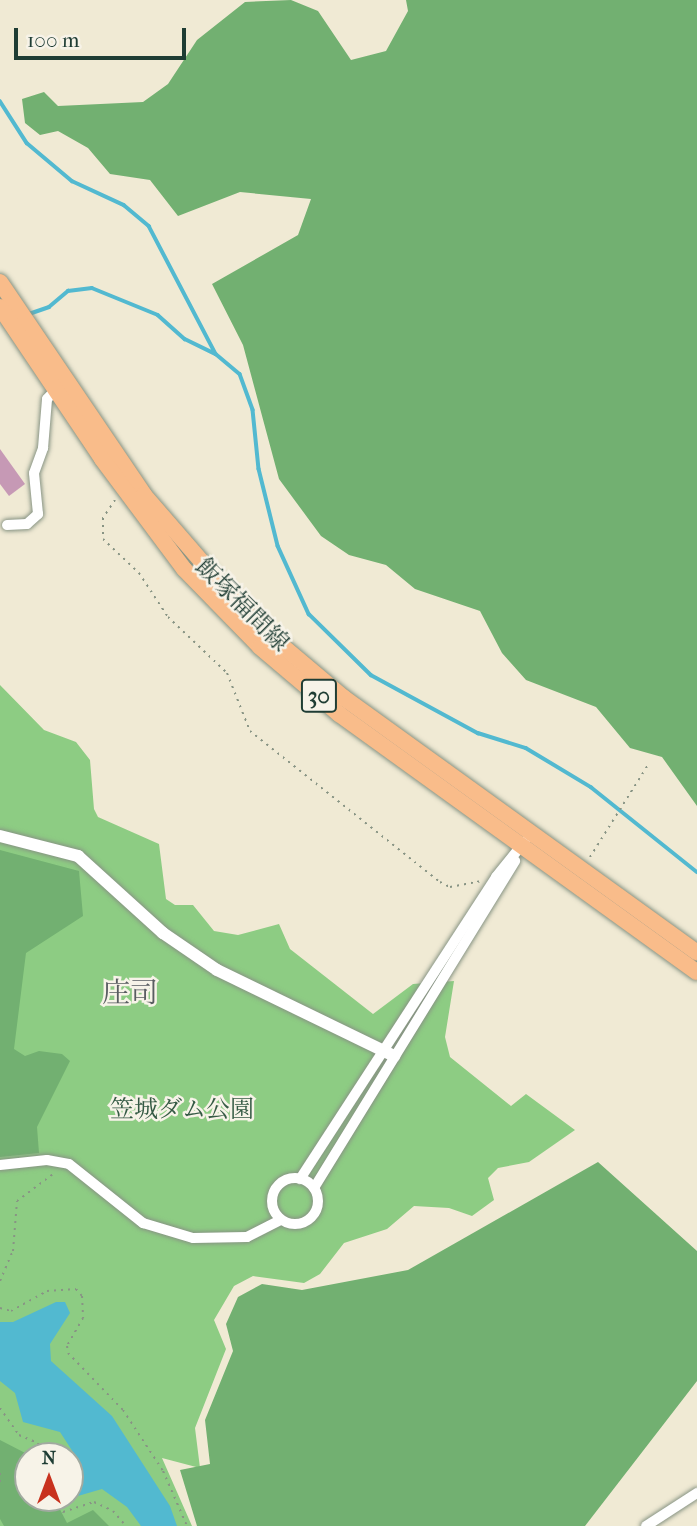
<!DOCTYPE html>
<html>
<head>
<meta charset="utf-8">
<style>
  body { margin:0 }
  #map { position:relative; width:697px; height:1526px; overflow:hidden; background:#f0ead4; font-family:"IM FELL French Canon","Noto Serif JP",serif }
  div>[style] { position:absolute }
  [style*='--x'] { left:calc(var(--x)*1px); top:calc(var(--y)*1px); width:calc(var(--w)*1px); rotate:calc(var(--a)*1deg) }
  .green>* { inset:0; background:#8dcc83 }
  .forest>* { inset:0; background:#72b071 }
  .water>* { inset:0; background:#52b9d0 }
  .stream>* { height:3.5px; margin:-1.75px; padding:0 1.75px; transform-origin:1.75px; border-radius:1.75px; background:#52b9d0 }
  .building>* { inset:0; background:#c699b5 }
  .path>* { height:2px; margin-top:-1px; transform-origin:0; background:repeating-linear-gradient(90deg,#889484 0 2px,transparent 0 7px) }
  .roads { filter:drop-shadow(0 0 2px #889484) drop-shadow(0 0 2px #889484) }
  .minor>* { height:10px; margin:-5px; padding:0 5px; transform-origin:5px; border-radius:5px; background:#fff }
  .minor>.ring { margin:-5px; padding:0; box-sizing:content-box; background:none; border:10px solid #fff; border-radius:50% }
  .tertiary>* { height:12px; margin:-6px; padding:0 6px; transform-origin:6px; border-radius:6px; background:#fff }
  .primary>* { height:16px; margin:-8px; padding:0 8px; transform-origin:8px; border-radius:8px; background:#f9bc8a }
  span { translate:-50% -50%; white-space:nowrap; text-align:center; line-height:1.15; -webkit-text-stroke:5px #f7f3e8; paint-order:stroke }
  .shield-label span { padding:2px 5px; background:#f7f3e8; border:2px solid; border-radius:5px; -webkit-text-stroke-width:0 }
  .shield-label { font-size:23px; color:#1f3d34; font-weight:700 }
  .street-label { font-size:24px; color:#1f3d34 }
  .park-label { font-size:24px; color:#355a44 }
  .quarter-label { font-size:28px; color:#595d61 }
  .north { position:absolute; left:14px; top:1442px; width:70px; height:70px; box-sizing:border-box; background:#f7f3e8; border:2px solid #a1aaa0; border-radius:50%; rotate:0deg; font-size:19px; font-weight:700; line-height:28px; text-align:center; color:#1f3d34 }
  .north::after { content:''; display:block; margin:auto; width:24px; height:32px; background:#c8321e; clip-path:polygon(50% 0,100% 100%,50% 72%,0 100%) }
  .scale { position:absolute; left:14px; top:28px; width:172px; height:32px; box-sizing:border-box; border:4px solid #1f3d34; border-top:0; padding-left:9px; font-size:21px; line-height:24px; white-space:nowrap; color:#1f3d34; -webkit-text-stroke:5px #f7f3e8; paint-order:stroke }
</style>
</head>
<body>
<div id="map">
  <div class="green">
    <i style="clip-path:polygon(evenodd,0 685px,44px 730px,76px 742px,90px 760px,94px 809px,98px 817px,159px 844px,166px 899px,175px 905px,193px 905px,214px 931px,238px 935px,279px 924px,290px 949px,373px 1014px,413px 984px,454px 981px,445px 1037px,450px 1057px,511px 1106px,526px 1094px,575px 1130px,529px 1162px,498px 1168px,488px 1178px,494px 1200px,472px 1216px,449px 1208px,414px 1206px,387px 1229px,344px 1243px,320px 1274px,304px 1283px,253px 1276px,234px 1286px,214px 1320px,226px 1349px,195px 1428px,200px 1468px,162px 1458px,192px 1526px,0 1526px,0 685px,28px 1456px,70px 1456px,70px 1498px,28px 1498px,28px 1456px)"></i>
  </div>
  <div class="forest">
    <i style="clip-path:polygon(291px 0,318px 11px,351px 60px,386px 51px,408px 11px,406px 0,697px 0,697px 806px,662px 757px,630px 748px,596px 707px,526px 680px,502px 653px,480px 611px,415px 589px,386px 565px,349px 555px,321px 536px,279px 479px,243px 345px,212px 284px,298px 235px,311px 199px,240px 192px,178px 216px,150px 180px,110px 174px,88px 148px,58px 131px,40px 135px,25px 123px,22px 99px,44px 92px,58px 106px,143px 102px,168px 84px,197px 40px,245px 2px)"></i>
    <i style="clip-path:polygon(0 850px,79px 871px,83px 916px,26px 953px,14px 1049px,25px 1056px,39px 1051px,62px 1054px,70px 1061px,37px 1127px,39px 1153px,0 1157px)"></i>
    <i style="clip-path:polygon(598px 1162px,697px 1251px,697px 1381px,585px 1526px,197px 1526px,180px 1470px,210px 1464px,205px 1420px,233px 1351px,226px 1324px,238px 1297px,262px 1284px,302px 1290px,408px 1270px)"></i>
    <i style="clip-path:polygon(0 1440px,31px 1456px,28px 1498px,54px 1498px,67px 1523px,93px 1510px,109px 1526px,4px 1526px,0 1519px)"></i>
  </div>
  <div class="water">
    <i style="clip-path:polygon(56px 1302px,65px 1302px,70px 1313px,50px 1344px,51px 1361px,112px 1416px,170px 1506px,177px 1526px,141px 1526px,127px 1507px,102px 1489px,71px 1498px,79px 1468px,73px 1452px,60px 1432px,23px 1422px,15px 1393px,0 1381px,0 1322px,13px 1322px)"></i>
  </div>
  <div class="stream">
    <i style="--x:0;--y:101;--w:50;--a:57.3"></i>
    <i style="--x:27;--y:143;--w:59;--a:40.2"></i>
    <i style="--x:72;--y:181;--w:57;--a:24.8"></i>
    <i style="--x:124;--y:205;--w:33;--a:40"></i>
    <i style="--x:149;--y:226;--w:144;--a:62.4"></i>
    <i style="--x:29;--y:314;--w:21;--a:-19"></i>
    <i style="--x:49;--y:307;--w:25;--a:-40"></i>
    <i style="--x:68;--y:291;--w:24;--a:-7"></i>
    <i style="--x:92;--y:288;--w:71;--a:22.2"></i>
    <i style="--x:158;--y:315;--w:36;--a:42"></i>
    <i style="--x:185;--y:339;--w:34;--a:26"></i>
    <i style="--x:216;--y:354;--w:31;--a:40"></i>
    <i style="--x:240;--y:374;--w:38;--a:70"></i>
    <i style="--x:253;--y:410;--w:59;--a:84.2"></i>
    <i style="--x:259;--y:469;--w:79;--a:76.1"></i>
    <i style="--x:278;--y:546;--w:75;--a:65.5"></i>
    <i style="--x:309;--y:614;--w:87;--a:44.5"></i>
    <i style="--x:371;--y:675;--w:122;--a:28.5"></i>
    <i style="--x:478;--y:733;--w:50;--a:17.4"></i>
    <i style="--x:526;--y:748;--w:76;--a:31"></i>
    <i style="--x:591;--y:787;--w:136;--a:38.7"></i>
  </div>
  <div class="building">
    <i style="clip-path:polygon(0 449px,25px 484px,9px 496px,0 484px)"></i>
  </div>
  <div class="path">
    <i style="--x:115;--y:500;--w:22;--a:124"></i>
    <i style="--x:103;--y:518;--w:21;--a:90"></i>
    <i style="--x:103;--y:539;--w:50;--a:43.4"></i>
    <i style="--x:139;--y:573;--w:53;--a:56.6"></i>
    <i style="--x:168;--y:617;--w:81;--a:43.5"></i>
    <i style="--x:227;--y:673;--w:62;--a:68.4"></i>
    <i style="--x:250;--y:731;--w:243;--a:38.5"></i>
    <i style="--x:440;--y:882;--w:11;--a:27"></i>
    <i style="--x:450;--y:887;--w:32;--a:-11"></i>
    <i style="--x:590;--y:857;--w:109;--a:-57.8"></i>
    <i style="--x:0;--y:1281;--w:33;--a:-67"></i>
    <i style="--x:13;--y:1251;--w:50;--a:-85.4"></i>
    <i style="--x:17;--y:1201;--w:45;--a:-36.9"></i>
    <i style="--x:0;--y:1308;--w:11;--a:15"></i>
    <i style="--x:11;--y:1311;--w:41;--a:-29.1"></i>
    <i style="--x:47;--y:1291;--w:29;--a:-4"></i>
    <i style="--x:76;--y:1289;--w:9;--a:49"></i>
    <i style="--x:82;--y:1296;--w:22;--a:87"></i>
    <i style="--x:83;--y:1318;--w:32;--a:120"></i>
    <i style="--x:67;--y:1346;--w:7;--a:82"></i>
    <i style="--x:68;--y:1353;--w:79;--a:46"></i>
    <i style="--x:123;--y:1410;--w:73;--a:56.7"></i>
    <i style="--x:163;--y:1471;--w:60;--a:66.4"></i>
    <i style="--x:0;--y:1408;--w:33;--a:55"></i>
    <i style="--x:19;--y:1435;--w:21;--a:23"></i>
    <i style="--x:38;--y:1443;--w:14;--a:69"></i>
    <i style="--x:0;--y:1473;--w:14;--a:90"></i>
    <i style="--x:59;--y:1498;--w:15;--a:74"></i>
    <i style="--x:63;--y:1512;--w:33;--a:-18"></i>
    <i style="--x:94;--y:1502;--w:21;--a:25"></i>
    <i style="--x:113;--y:1511;--w:20;--a:49"></i>
  </div>
  <div class="roads">
    <div class="minor">
      <i style="--x:7;--y:525;--w:20;--a:-3"></i>
      <i style="--x:27;--y:524;--w:15;--a:-42"></i>
      <i style="--x:38;--y:514;--w:41;--a:-95.6"></i>
      <i style="--x:34;--y:473;--w:27;--a:-70"></i>
      <i style="--x:43;--y:448;--w:49;--a:-85.3"></i>
      <i style="--x:47;--y:399;--w:16;--a:-47"></i>
      <i style="--x:0;--y:1165;--w:47;--a:-6.1"></i>
      <i style="--x:47;--y:1160;--w:22;--a:10"></i>
      <i style="--x:69;--y:1164;--w:95;--a:38.6"></i>
      <i style="--x:143;--y:1223;--w:52;--a:16.7"></i>
      <i style="--x:193;--y:1238;--w:54;--a:-1.1"></i>
      <i style="--x:247;--y:1237;--w:37;--a:-27"></i>
      <i class="ring" style="left:272px;top:1178px;width:36px;height:36px"></i>
      <i style="--x:300;--y:1179;--w:360;--a:-57"></i>
      <i style="--x:496;--y:877;--w:46;--a:-51.1"></i>
      <i style="--x:314;--y:1188;--w:384;--a:-58.4"></i>
      <i style="--x:646;--y:1526;--w:61;--a:-32.9"></i>
    </div>
    <div class="tertiary">
      <i style="--x:0;--y:836;--w:81;--a:14.4"></i>
      <i style="--x:78;--y:856;--w:115;--a:42.2"></i>
      <i style="--x:163;--y:933;--w:65;--a:34.4"></i>
      <i style="--x:217;--y:970;--w:197;--a:25.9"></i>
    </div>
    <div class="primary">
      <i style="--x:0;--y:282;--w:257;--a:55.9"></i>
      <i style="--x:144;--y:495;--w:168;--a:49.1"></i>
      <i style="--x:254;--y:622;--w:118;--a:40.2"></i>
      <i style="--x:344;--y:698;--w:435;--a:35.8"></i>
      <i style="--x:0;--y:307;--w:183;--a:56.1"></i>
      <i style="--x:102;--y:459;--w:137;--a:53.3"></i>
      <i style="--x:184;--y:569;--w:109;--a:45.7"></i>
      <i style="--x:260;--y:647;--w:104;--a:40.3"></i>
      <i style="--x:339;--y:714;--w:441;--a:35.8"></i>
    </div>
  </div>
  <div class="shield-label">
    <span style="left:319px;top:696px">30</span>
  </div>
  <div class="street-label">
    <span style="left:242px;top:605px;rotate:45deg">飯塚福間線</span>
  </div>
  <div class="park-label">
    <span style="left:182px;top:1110px">笠城ダム公園</span>
  </div>
  <div class="quarter-label">
    <span style="left:130px;top:993px">庄司</span>
  </div>
  <div class="north">N</div>
  <div class="scale">100 m</div>
</div>
</body>
</html>
